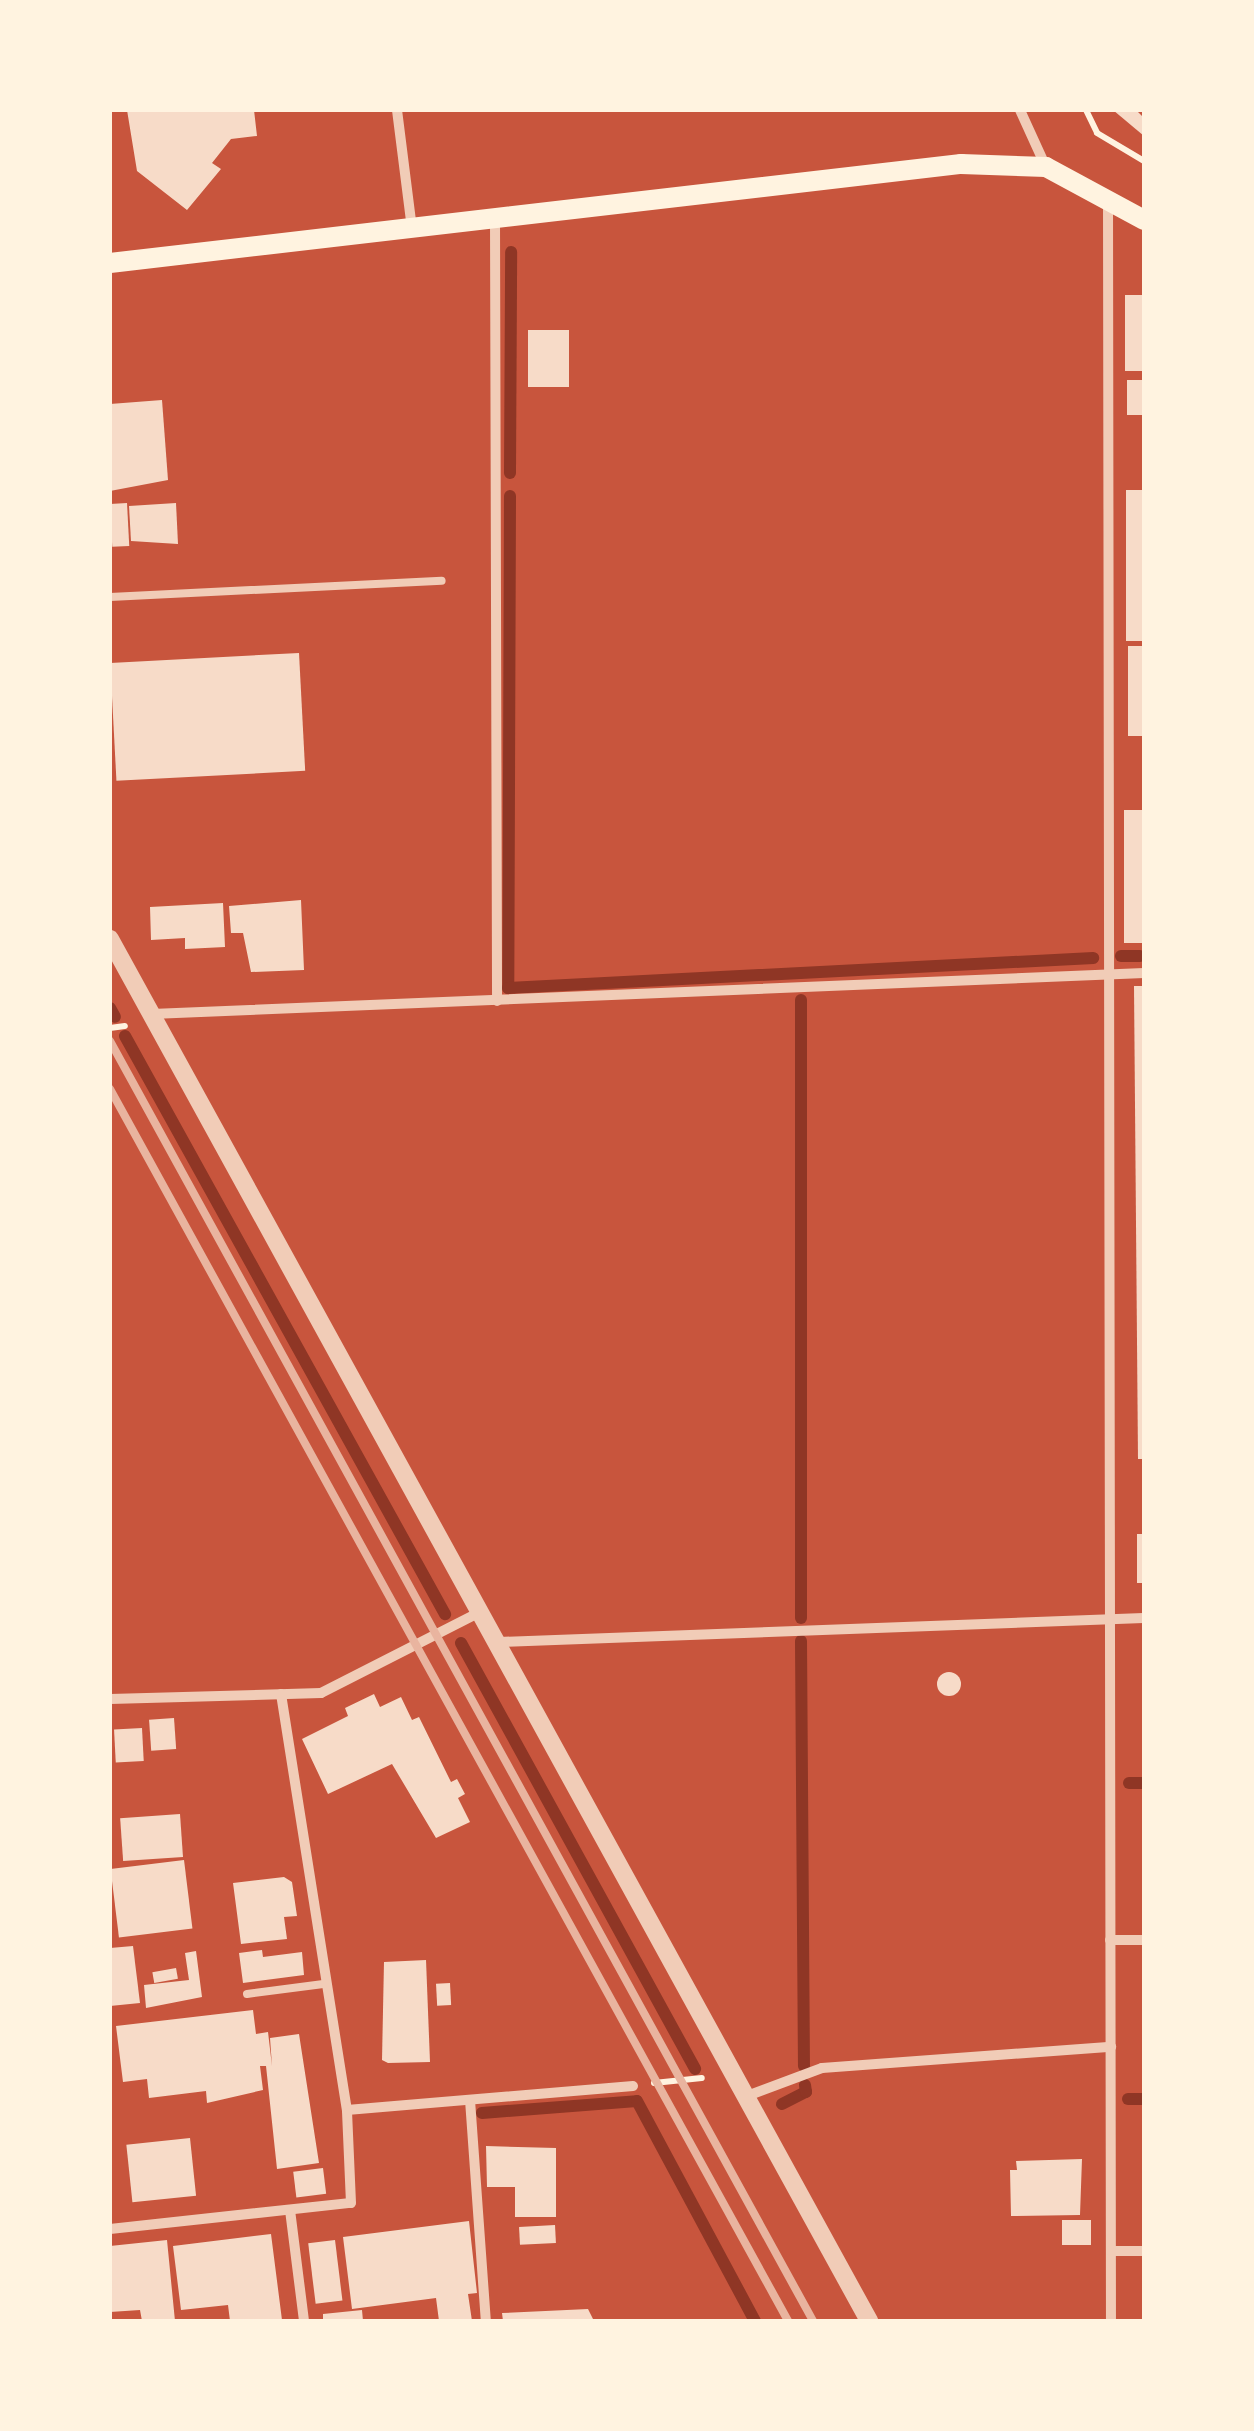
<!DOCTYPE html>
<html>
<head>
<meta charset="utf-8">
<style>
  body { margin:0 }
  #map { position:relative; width:1254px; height:2431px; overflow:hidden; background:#c8553d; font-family:"Crimson Pro",serif }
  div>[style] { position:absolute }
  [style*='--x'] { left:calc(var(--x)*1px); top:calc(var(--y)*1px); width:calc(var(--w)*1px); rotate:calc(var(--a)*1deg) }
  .stream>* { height:12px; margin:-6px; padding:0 6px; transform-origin:6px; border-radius:6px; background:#8f3625 }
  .building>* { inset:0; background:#f7dbc8; transform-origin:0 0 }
  .round { border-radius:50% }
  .path>* { height:6px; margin:-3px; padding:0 3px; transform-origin:3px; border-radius:3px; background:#fff3e0 }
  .service>* { height:8px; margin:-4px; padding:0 4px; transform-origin:4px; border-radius:4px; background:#f1ccb7 }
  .minor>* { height:10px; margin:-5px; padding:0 5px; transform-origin:5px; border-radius:5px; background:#f1ccb7 }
  .tertiary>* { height:18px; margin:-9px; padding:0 9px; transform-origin:9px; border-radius:9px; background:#f1ccb7 }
  .secondary>* { height:20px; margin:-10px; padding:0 10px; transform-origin:10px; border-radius:10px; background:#fff3e0 }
  .rail>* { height:8px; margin:-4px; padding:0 4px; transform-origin:4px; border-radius:4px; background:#e9b49f }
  span { translate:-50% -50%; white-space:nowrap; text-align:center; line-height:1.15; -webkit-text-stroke:8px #fff3e0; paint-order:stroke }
  .frame { position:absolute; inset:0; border:112px solid #fff3e0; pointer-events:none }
</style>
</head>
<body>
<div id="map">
  <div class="stream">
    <i style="--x:510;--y:473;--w:221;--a:-89.7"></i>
    <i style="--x:510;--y:496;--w:492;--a:90.2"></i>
    <i style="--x:508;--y:988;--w:586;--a:-2.94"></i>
    <i style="--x:1121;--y:956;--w:19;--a:0"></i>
    <i style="--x:801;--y:1000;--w:618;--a:90"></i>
    <i style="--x:110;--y:1008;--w:10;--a:61"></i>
    <i style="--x:125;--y:1036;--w:661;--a:61.03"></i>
    <i style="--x:801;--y:1641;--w:425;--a:89.6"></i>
    <i style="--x:461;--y:1643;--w:486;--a:61.2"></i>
    <i style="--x:1129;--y:1783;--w:15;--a:0"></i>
    <i style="--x:1128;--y:2099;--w:16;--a:0"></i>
    <i style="--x:782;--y:2104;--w:27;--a:-27"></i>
    <i style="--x:806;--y:2092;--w:7;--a:-98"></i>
    <i style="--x:482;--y:2113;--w:155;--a:-4.4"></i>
    <i style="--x:637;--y:2101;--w:250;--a:61.8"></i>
  </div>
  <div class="building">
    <i style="clip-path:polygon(127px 110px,254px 110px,257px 136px,231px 139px,212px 163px,221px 169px,187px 210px,137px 171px)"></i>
    <i style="clip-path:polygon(1113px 110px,1136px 110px,1144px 118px,1144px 136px)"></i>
    <i style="left:1125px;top:295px;width:19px;height:76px"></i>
    <i style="left:528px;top:330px;width:41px;height:57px"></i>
    <i style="left:1144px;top:380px;width:35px;height:17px;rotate:90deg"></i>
    <i style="clip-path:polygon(162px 400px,168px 480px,110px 491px,110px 404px)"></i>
    <i style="left:1144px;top:490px;width:151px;height:18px;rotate:90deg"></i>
    <i style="left:127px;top:503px;width:43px;height:17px;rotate:87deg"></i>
    <i style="clip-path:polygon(176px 503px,178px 544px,131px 541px,129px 506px)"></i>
    <i style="left:1128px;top:646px;width:16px;height:90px"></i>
    <i style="left:299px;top:653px;width:118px;height:189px;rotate:87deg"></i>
    <i style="left:1144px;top:810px;width:133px;height:20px;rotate:90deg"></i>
    <i style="clip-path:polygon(301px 900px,304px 970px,251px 972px,243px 933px,231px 933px,229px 906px)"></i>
    <i style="clip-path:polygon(223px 903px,225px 947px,185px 949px,185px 938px,151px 940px,150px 907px)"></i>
    <i style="clip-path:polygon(1134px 986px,1144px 986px,1144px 1459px,1138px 1459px)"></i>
    <i style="left:1137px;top:1534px;width:7px;height:49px"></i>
    <i class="round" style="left:937px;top:1672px;width:24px;height:24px"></i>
    <i style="clip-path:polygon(374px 1694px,380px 1707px,401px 1697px,412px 1720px,419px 1717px,451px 1782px,457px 1779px,465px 1794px,458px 1798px,470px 1822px,436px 1838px,392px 1764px,328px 1794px,302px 1739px,348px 1716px,345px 1708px)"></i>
    <i style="left:174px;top:1718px;width:31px;height:25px;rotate:86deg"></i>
    <i style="left:142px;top:1728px;width:33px;height:28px;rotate:87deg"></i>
    <i style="left:180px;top:1814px;width:43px;height:60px;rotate:86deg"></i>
    <i style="left:184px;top:1860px;width:69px;height:74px;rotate:83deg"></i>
    <i style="clip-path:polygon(284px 1877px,292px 1882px,297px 1916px,284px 1917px,287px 1939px,241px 1944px,233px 1883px)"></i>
    <i style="clip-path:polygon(133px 1946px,140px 2003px,110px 2006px,110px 1948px)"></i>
    <i style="clip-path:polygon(262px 1950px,263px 1957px,302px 1952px,304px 1975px,243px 1983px,239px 1953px)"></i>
    <i style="clip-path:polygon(196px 1951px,202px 1997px,146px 2008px,144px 1985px,189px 1980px,185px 1953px)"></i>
    <i style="clip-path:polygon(426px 1960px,430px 2062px,388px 2063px,382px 2060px,384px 1962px)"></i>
    <i style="left:176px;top:1968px;width:11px;height:24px;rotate:80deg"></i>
    <i style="left:450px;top:1983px;width:22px;height:14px;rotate:87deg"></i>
    <i style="clip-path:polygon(253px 2010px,256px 2034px,268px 2032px,272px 2066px,270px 2038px,299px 2034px,319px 2163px,277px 2169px,266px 2066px,260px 2066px,263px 2090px,207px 2103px,206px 2091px,149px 2098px,147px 2079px,123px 2082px,116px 2026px)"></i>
    <i style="left:190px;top:2138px;width:58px;height:64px;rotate:84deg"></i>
    <i style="clip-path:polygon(486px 2146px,556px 2148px,556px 2217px,515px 2217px,515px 2187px,487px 2187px)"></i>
    <i style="clip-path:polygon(1082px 2159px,1080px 2215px,1011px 2216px,1010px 2170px,1017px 2170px,1016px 2161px)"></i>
    <i style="left:323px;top:2168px;width:26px;height:30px;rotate:83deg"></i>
    <i style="left:1091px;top:2220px;width:25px;height:29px;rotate:90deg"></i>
    <i style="clip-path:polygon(469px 2221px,477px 2293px,468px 2294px,472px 2321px,439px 2321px,436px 2298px,352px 2309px,343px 2237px)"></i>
    <i style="left:555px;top:2225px;width:18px;height:36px;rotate:87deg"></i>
    <i style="clip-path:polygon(271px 2234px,282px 2320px,230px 2321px,228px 2305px,181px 2310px,173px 2246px)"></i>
    <i style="clip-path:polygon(167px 2240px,175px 2321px,142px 2321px,140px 2310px,110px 2312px,110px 2246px)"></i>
    <i style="left:335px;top:2240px;width:61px;height:27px;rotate:83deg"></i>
    <i style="clip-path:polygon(588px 2309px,594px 2321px,503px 2321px,502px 2313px)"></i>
    <i style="clip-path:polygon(362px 2310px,363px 2321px,323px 2321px,323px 2314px)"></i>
  </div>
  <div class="path">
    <i style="--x:1086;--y:110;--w:25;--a:64"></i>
    <i style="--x:1097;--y:133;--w:55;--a:30.8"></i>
    <i style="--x:110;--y:1028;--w:15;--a:-8"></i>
    <i style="--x:654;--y:2083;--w:48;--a:-5.9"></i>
  </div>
  <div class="service">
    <i style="--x:110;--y:597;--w:332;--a:-2.8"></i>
    <i style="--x:247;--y:1994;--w:77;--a:-7.5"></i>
  </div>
  <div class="minor">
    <i style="--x:397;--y:110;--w:120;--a:82.8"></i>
    <i style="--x:1020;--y:110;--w:63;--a:65.5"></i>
    <i style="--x:1108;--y:200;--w:2121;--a:89.92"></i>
    <i style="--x:495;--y:220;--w:781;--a:89.85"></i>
    <i style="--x:152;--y:1014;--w:993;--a:-2.37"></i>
    <i style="--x:500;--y:1642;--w:644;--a:-2.13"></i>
    <i style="--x:281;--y:1694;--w:421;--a:81"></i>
    <i style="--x:347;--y:2110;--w:287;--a:-4.8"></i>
    <i style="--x:110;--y:1699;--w:211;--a:-1.6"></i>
    <i style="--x:321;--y:1693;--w:178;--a:-27"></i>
    <i style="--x:1110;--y:1940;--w:34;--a:0"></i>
    <i style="--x:747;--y:2096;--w:80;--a:-20.5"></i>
    <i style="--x:822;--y:2068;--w:290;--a:-4.2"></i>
    <i style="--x:470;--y:2100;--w:222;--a:85.9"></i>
    <i style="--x:290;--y:2210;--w:112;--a:82.8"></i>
    <i style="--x:110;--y:2229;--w:242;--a:-6.2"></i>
    <i style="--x:351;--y:2203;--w:93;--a:-92.5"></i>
    <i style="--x:1111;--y:2251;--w:33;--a:0"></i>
  </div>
  <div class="tertiary">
    <i style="--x:110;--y:939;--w:1577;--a:61.22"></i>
  </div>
  <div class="secondary">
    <i style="--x:110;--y:263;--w:857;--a:-6.64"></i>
    <i style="--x:961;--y:164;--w:85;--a:2"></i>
    <i style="--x:1046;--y:167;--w:111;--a:28.4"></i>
  </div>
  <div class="rail">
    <i style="--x:110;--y:1041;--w:1460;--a:61.22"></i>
    <i style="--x:110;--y:1089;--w:1406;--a:61.17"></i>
  </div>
  <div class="frame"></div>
</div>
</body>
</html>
